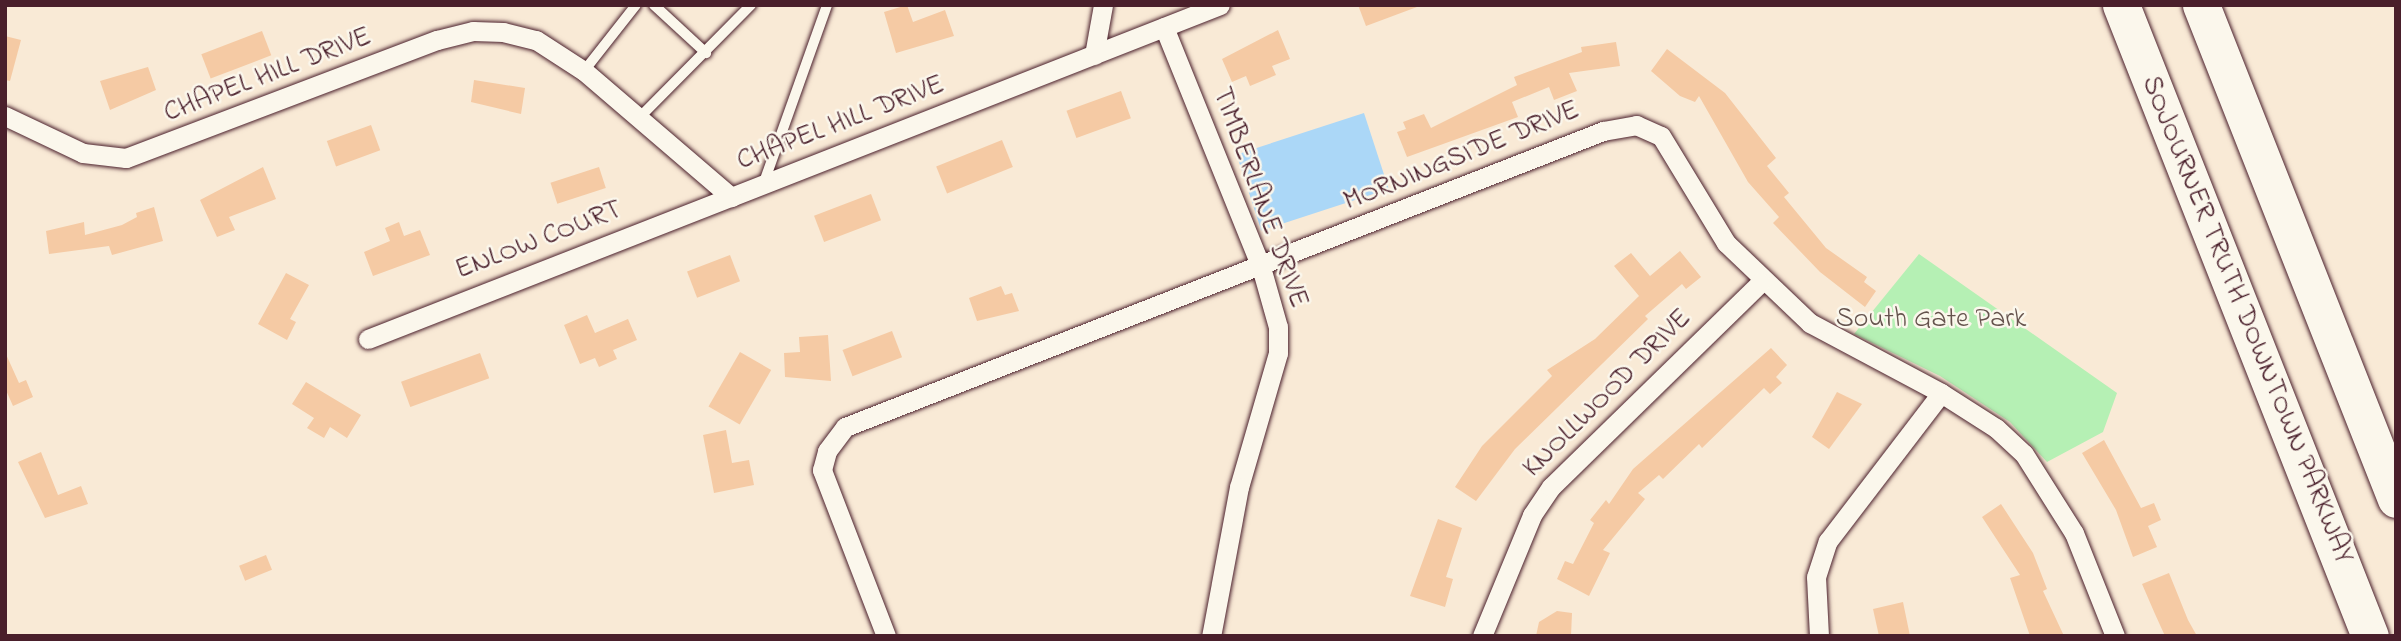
<!DOCTYPE html>
<html>
<head>
<meta charset="utf-8">
<style>
  body { margin:0 }
  #map { position:relative; width:2401px; height:641px; overflow:hidden; background:#f9ead6; font-family:"Indie Flower",sans-serif }
  div>[style] { position:absolute }
  [style*='--x'] { left:calc(var(--x)*1px); top:calc(var(--y)*1px); width:calc(var(--w)*1px); rotate:calc(var(--a)*1deg) }
  .green>* { inset:0; background:#b5f0b4 }
  .water>* { inset:0; background:#abd7f7; transform-origin:0 0 }
  .building>* { inset:0; background:#f5caa4; transform-origin:0 0 }
  .roads { filter:drop-shadow(0 0 2px #4a1f2b) drop-shadow(0 0 2px #4a1f2b) }
  .lane>* { height:10px; margin:-5px; padding:0 5px; transform-origin:5px; border-radius:5px; background:#fbf7ec }
  .street>* { height:19px; margin:-9.5px; padding:0 9.5px; transform-origin:9.5px; border-radius:9.5px; background:#fbf7ec }
  .highway>* { height:37px; margin:-18.5px; padding:0 18.5px; transform-origin:18.5px; border-radius:18.5px; background:#fbf7ec }
  span { translate:-50% -50%; white-space:nowrap; text-align:center; line-height:1.15; -webkit-text-stroke:5px #fbf7ec; paint-order:stroke }
  .street-label { font-size:28px; color:#4a1f2b }
  .park-label { font-size:28px; color:#65534d }
  .frame { position:absolute; inset:0; border:7px solid #4a1f2b; pointer-events:none }
</style>
</head>
<body>
<div id="map">
  <div class="green">
    <i style="clip-path:polygon(1919px 254px,2117px 393px,2103px 432px,2047px 462px,2010px 422px,1940px 376px,1854px 334px)"></i>
  </div>
  <div class="water">
    <i style="left:1364px;top:113px;width:80px;height:134px;rotate:72deg"></i>
  </div>
  <div class="building">
    <i style="clip-path:polygon(907px 5px,913px 22px,945px 10px,954px 36px,896px 53px,884px 12px)"></i>
    <i style="clip-path:polygon(1358px 5px,1417px 5px,1417px 7px,1366px 26px)"></i>
    <i style="clip-path:polygon(1278px 30px,1290px 59px,1272px 66px,1276px 75px,1250px 86px,1246px 76px,1232px 82px,1222px 59px)"></i>
    <i style="left:262px;top:31px;width:26px;height:65px;rotate:69deg"></i>
    <i style="clip-path:polygon(5px 36px,21px 40px,10px 81px,5px 80px)"></i>
    <i style="clip-path:polygon(1616px 42px,1620px 66px,1569px 73px,1577px 91px,1554px 100px,1549px 87px,1512px 102px,1518px 117px,1407px 157px,1397px 132px,1406px 129px,1403px 122px,1424px 114px,1431px 128px,1517px 85px,1514px 77px,1582px 52px,1581px 47px)"></i>
    <i style="clip-path:polygon(1667px 49px,1725px 93px,1776px 158px,1767px 166px,1789px 193px,1784px 197px,1826px 248px,1867px 277px,1864px 282px,1876px 291px,1865px 307px,1820px 272px,1773px 223px,1779px 217px,1748px 182px,1699px 96px,1695px 102px,1680px 96px,1651px 71px)"></i>
    <i style="clip-path:polygon(148px 67px,156px 90px,110px 110px,100px 81px)"></i>
    <i style="clip-path:polygon(474px 80px,525px 88px,521px 114px,471px 102px)"></i>
    <i style="left:1121px;top:91px;width:29px;height:58px;rotate:70deg"></i>
    <i style="left:371px;top:125px;width:27px;height:47px;rotate:70deg"></i>
    <i style="left:1002px;top:140px;width:29px;height:71px;rotate:68deg"></i>
    <i style="clip-path:polygon(263px 167px,276px 199px,229px 217px,235px 230px,217px 237px,200px 200px)"></i>
    <i style="left:599px;top:167px;width:22px;height:51px;rotate:72deg"></i>
    <i style="left:871px;top:194px;width:28px;height:61px;rotate:69deg"></i>
    <i style="clip-path:polygon(154px 207px,163px 241px,112px 255px,109px 246px,49px 254px,46px 231px,84px 222px,85px 235px,122px 225px,137px 217px,136px 213px)"></i>
    <i style="clip-path:polygon(399px 222px,404px 236px,420px 230px,430px 255px,373px 276px,364px 252px,390px 241px,385px 228px)"></i>
    <i style="clip-path:polygon(1680px 251px,1701px 277px,1686px 289px,1682px 284px,1645px 316px,1648px 319px,1515px 449px,1476px 501px,1455px 487px,1482px 446px,1552px 376px,1547px 370px,1595px 339px,1639px 296px,1614px 266px,1631px 253px,1650px 276px)"></i>
    <i style="left:730px;top:255px;width:28px;height:46px;rotate:69deg"></i>
    <i style="clip-path:polygon(286px 273px,309px 285px,290px 319px,296px 322px,287px 340px,258px 324px)"></i>
    <i style="clip-path:polygon(1001px 286px,1005px 295px,1012px 293px,1019px 311px,977px 321px,969px 298px)"></i>
    <i style="clip-path:polygon(587px 315px,595px 333px,628px 319px,637px 340px,613px 350px,617px 359px,599px 367px,595px 358px,580px 364px,564px 325px)"></i>
    <i style="left:892px;top:331px;width:28px;height:53px;rotate:69deg"></i>
    <i style="clip-path:polygon(828px 335px,831px 381px,785px 377px,784px 353px,800px 352px,799px 337px)"></i>
    <i style="clip-path:polygon(1771px 348px,1787px 365px,1776px 377px,1782px 383px,1770px 394px,1764px 388px,1702px 448px,1699px 444px,1663px 479px,1659px 475px,1638px 493px,1645px 499px,1603px 550px,1610px 553px,1589px 596px,1557px 579px,1565px 561px,1573px 564px,1594px 523px,1590px 520px,1606px 500px,1609px 504px,1633px 469px)"></i>
    <i style="clip-path:polygon(5px 352px,19px 383px,26px 380px,33px 397px,13px 406px,5px 388px)"></i>
    <i style="left:740px;top:352px;width:36px;height:63px;rotate:30deg"></i>
    <i style="left:480px;top:353px;width:27px;height:84px;rotate:70deg"></i>
    <i style="clip-path:polygon(306px 382px,361px 415px,347px 438px,330px 427px,324px 438px,307px 428px,314px 418px,292px 404px)"></i>
    <i style="clip-path:polygon(1837px 392px,1862px 404px,1829px 449px,1812px 437px)"></i>
    <i style="clip-path:polygon(726px 430px,732px 463px,749px 460px,754px 485px,714px 493px,703px 435px)"></i>
    <i style="clip-path:polygon(2104px 440px,2141px 508px,2154px 503px,2161px 520px,2148px 526px,2157px 547px,2133px 557px,2116px 510px,2082px 453px)"></i>
    <i style="clip-path:polygon(41px 452px,58px 495px,81px 486px,88px 504px,45px 518px,18px 462px)"></i>
    <i style="clip-path:polygon(2001px 504px,2033px 553px,2047px 589px,2043px 591px,2064px 636px,2030px 636px,2010px 578px,2020px 575px,1982px 517px)"></i>
    <i style="clip-path:polygon(1438px 519px,1462px 528px,1446px 577px,1453px 579px,1445px 607px,1410px 596px)"></i>
    <i style="left:266px;top:555px;width:16px;height:29px;rotate:68deg"></i>
    <i style="clip-path:polygon(2169px 573px,2188px 620px,2197px 636px,2165px 636px,2155px 614px,2142px 584px)"></i>
    <i style="clip-path:polygon(1903px 602px,1910px 636px,1879px 636px,1873px 609px)"></i>
    <i style="clip-path:polygon(1557px 611px,1572px 613px,1571px 636px,1536px 636px,1539px 622px)"></i>
  </div>
  <div class="roads">
    <div class="lane">
      <i style="--x:654;--y:5;--w:71;--a:42.7"></i>
      <i style="--x:584;--y:71;--w:84;--a:-51.8"></i>
      <i style="--x:640;--y:117;--w:158;--a:-45.3"></i>
      <i style="--x:763;--y:185;--w:191;--a:-70.4"></i>
    </div>
    <div class="street">
      <i style="--x:1164;--y:27;--w:259;--a:68"></i>
      <i style="--x:1261;--y:267;--w:62;--a:74.2"></i>
      <i style="--x:1278;--y:327;--w:26;--a:90"></i>
      <i style="--x:1278;--y:353;--w:140;--a:106.2"></i>
      <i style="--x:1239;--y:487;--w:152;--a:100.6"></i>
      <i style="--x:1094;--y:55;--w:51;--a:-79.8"></i>
      <i style="--x:5;--y:116;--w:86;--a:25.4"></i>
      <i style="--x:83;--y:153;--w:43;--a:6.6"></i>
      <i style="--x:126;--y:158;--w:333;--a:-20.8"></i>
      <i style="--x:437;--y:40;--w:37;--a:-14"></i>
      <i style="--x:473;--y:31;--w:30;--a:2"></i>
      <i style="--x:503;--y:32;--w:34;--a:14"></i>
      <i style="--x:536;--y:40;--w:57;--a:32.9"></i>
      <i style="--x:584;--y:71;--w:194;--a:40.6"></i>
      <i style="--x:731;--y:197;--w:525;--a:-21.44"></i>
      <i style="--x:368;--y:339;--w:390;--a:-21.4"></i>
      <i style="--x:886;--y:636;--w:178;--a:-111.1"></i>
      <i style="--x:822;--y:470;--w:20;--a:-75"></i>
      <i style="--x:827;--y:451;--w:30;--a:-53"></i>
      <i style="--x:845;--y:427;--w:814;--a:-21.33"></i>
      <i style="--x:1603;--y:131;--w:34;--a:-10"></i>
      <i style="--x:1636;--y:125;--w:27;--a:24"></i>
      <i style="--x:1661;--y:136;--w:125;--a:58.7"></i>
      <i style="--x:1726;--y:243;--w:116;--a:43.6"></i>
      <i style="--x:1810;--y:323;--w:149;--a:28.1"></i>
      <i style="--x:1941;--y:393;--w:65;--a:32.5"></i>
      <i style="--x:1996;--y:428;--w:38;--a:43"></i>
      <i style="--x:2024;--y:454;--w:93;--a:57.7"></i>
      <i style="--x:2074;--y:533;--w:111;--a:68.3"></i>
      <i style="--x:1482;--y:636;--w:131;--a:-67.5"></i>
      <i style="--x:1532;--y:515;--w:34;--a:-56"></i>
      <i style="--x:1551;--y:487;--w:293;--a:-44.3"></i>
      <i style="--x:1819;--y:636;--w:59;--a:-92.9"></i>
      <i style="--x:1816;--y:577;--w:38;--a:-72"></i>
      <i style="--x:1828;--y:541;--w:186;--a:-52.6"></i>
    </div>
    <div class="highway">
      <i style="--x:2121;--y:5;--w:678;--a:68.47"></i>
      <i style="--x:2201;--y:5;--w:531;--a:68.46"></i>
    </div>
  </div>
  <div class="street-label">
    <span style="left:268px;top:76px;rotate:-21deg">CHAPEL HILL DRIVE</span>
    <span style="left:841px;top:124px;rotate:-21deg">CHAPEL HILL DRIVE</span>
    <span style="left:1462px;top:157px;rotate:-22deg">MORNINGSIDE DRIVE</span>
    <span style="left:1259px;top:198px;rotate:70deg">TIMBERLANE DRIVE</span>
    <span style="left:539px;top:241px;rotate:-21deg">ENLOW COURT</span>
    <span style="left:2246px;top:320px;rotate:68deg">SOJOURNER TRUTH DOWNTOWN PARKWAY</span>
    <span style="left:1608px;top:394px;rotate:-45deg">KNOLLWOOD DRIVE</span>
  </div>
  <div class="park-label">
    <span style="left:1931px;top:320px">South Gate Park</span>
  </div>
  <div class="frame"></div>
</div>
</body>
</html>
